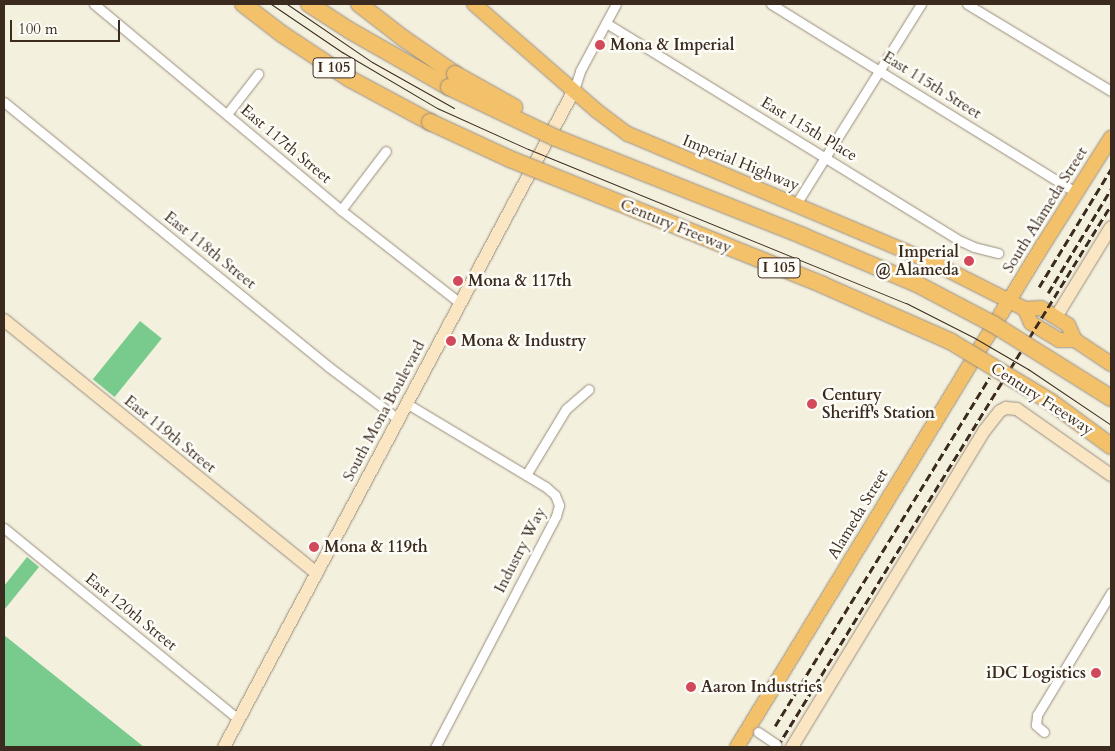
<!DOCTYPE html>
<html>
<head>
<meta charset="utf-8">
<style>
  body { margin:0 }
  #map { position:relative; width:1115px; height:751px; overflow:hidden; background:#f4f0de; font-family:Cardo,serif }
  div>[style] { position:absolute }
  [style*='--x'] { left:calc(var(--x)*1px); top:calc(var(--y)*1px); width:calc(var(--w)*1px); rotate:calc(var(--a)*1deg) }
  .green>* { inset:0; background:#79cb8d; transform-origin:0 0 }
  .roads { filter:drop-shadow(0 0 1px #988d7e) drop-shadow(0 0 1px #988d7e) }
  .street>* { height:9px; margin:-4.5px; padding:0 4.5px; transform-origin:4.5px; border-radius:4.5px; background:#fff }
  .secondary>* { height:12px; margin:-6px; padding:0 6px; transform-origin:6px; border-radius:6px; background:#fbe6c4 }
  .primary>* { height:14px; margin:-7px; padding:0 7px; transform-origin:7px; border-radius:7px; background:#f4c16b }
  .highway>* { height:16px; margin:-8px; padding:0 8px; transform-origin:8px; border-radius:8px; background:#f4c16b }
  .tram>* { height:1px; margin:-0.5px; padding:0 0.5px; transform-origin:0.5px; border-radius:0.5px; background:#3b2a1e }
  .rail>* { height:2.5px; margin-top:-1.25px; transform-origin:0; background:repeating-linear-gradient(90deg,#3b2a1e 0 8px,transparent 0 12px) }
  .bridges { filter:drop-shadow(0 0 1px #988d7e) drop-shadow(0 0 1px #988d7e) }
  .street-bridge>* { height:9px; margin:-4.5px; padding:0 4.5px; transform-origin:4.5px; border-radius:4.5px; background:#fff }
  .highway-bridge>* { height:16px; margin:-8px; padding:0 8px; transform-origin:8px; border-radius:8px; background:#f4c16b }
  .dots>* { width:14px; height:14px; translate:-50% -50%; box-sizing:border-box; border:2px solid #fdfcf7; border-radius:50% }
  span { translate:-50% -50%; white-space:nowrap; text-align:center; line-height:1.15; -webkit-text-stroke:5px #fdfcf7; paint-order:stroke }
  .shield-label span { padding:1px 4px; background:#fdfcf7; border:1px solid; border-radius:4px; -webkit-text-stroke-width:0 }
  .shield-label { font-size:15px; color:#3b2a1e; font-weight:700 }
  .poi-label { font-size:16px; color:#3b2a1e; font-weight:700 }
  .left { translate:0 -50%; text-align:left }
  .right { translate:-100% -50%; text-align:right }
  .street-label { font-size:16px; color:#3b2a1e }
  .frame { position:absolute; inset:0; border:5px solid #3b2a1e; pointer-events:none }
  .scale { position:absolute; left:10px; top:20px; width:110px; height:22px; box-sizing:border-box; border:2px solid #3b2a1e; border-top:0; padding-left:6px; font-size:15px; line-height:18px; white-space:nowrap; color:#3b2a1e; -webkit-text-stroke:4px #fdfcf7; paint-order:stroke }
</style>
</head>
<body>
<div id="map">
  <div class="green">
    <i style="left:140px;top:321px;width:28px;height:75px;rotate:39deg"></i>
    <i style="clip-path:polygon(27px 557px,39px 567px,4px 610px,4px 586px)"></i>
    <i style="clip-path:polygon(4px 635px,144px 747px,4px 747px)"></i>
  </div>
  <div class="roads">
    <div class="street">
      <i style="--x:94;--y:4;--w:322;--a:39.8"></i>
      <i style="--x:341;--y:210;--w:151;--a:38"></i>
      <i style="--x:771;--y:4;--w:360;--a:31.7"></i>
      <i style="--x:967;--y:4;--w:168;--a:31.1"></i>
      <i style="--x:606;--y:23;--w:417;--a:31.6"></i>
      <i style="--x:961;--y:241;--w:14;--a:25"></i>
      <i style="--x:974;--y:247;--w:25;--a:14"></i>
      <i style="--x:574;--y:90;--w:20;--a:-72"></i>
      <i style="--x:580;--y:71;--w:76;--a:-61.8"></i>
      <i style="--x:4;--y:102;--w:419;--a:39.2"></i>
      <i style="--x:329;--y:367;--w:86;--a:37"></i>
      <i style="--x:227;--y:114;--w:51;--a:-52.2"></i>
      <i style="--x:796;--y:204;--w:236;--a:-58"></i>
      <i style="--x:341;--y:210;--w:74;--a:-52.7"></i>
      <i style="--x:406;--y:403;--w:163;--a:31"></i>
      <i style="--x:546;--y:487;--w:12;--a:42"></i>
      <i style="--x:555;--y:495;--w:11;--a:68"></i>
      <i style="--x:559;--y:505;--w:11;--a:105"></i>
      <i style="--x:556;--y:516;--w:261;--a:117.6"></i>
      <i style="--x:526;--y:475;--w:77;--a:-58.8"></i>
      <i style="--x:566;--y:409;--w:30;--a:-41"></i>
      <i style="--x:4;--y:528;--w:302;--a:39.2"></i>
      <i style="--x:1044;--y:732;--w:11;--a:-139"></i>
      <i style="--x:1036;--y:725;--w:10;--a:-84"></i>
      <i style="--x:1037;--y:715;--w:143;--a:-58.8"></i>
    </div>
    <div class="secondary">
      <i style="--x:1056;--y:317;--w:105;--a:-58.6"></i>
      <i style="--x:4;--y:320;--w:402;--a:39"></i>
      <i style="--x:224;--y:747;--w:744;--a:-61.95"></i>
      <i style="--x:792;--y:747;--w:371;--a:-58.7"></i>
      <i style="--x:985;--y:430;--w:24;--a:-52"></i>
      <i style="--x:1000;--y:411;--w:7;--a:-27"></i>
      <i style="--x:1006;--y:408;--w:11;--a:5"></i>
      <i style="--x:1017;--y:409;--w:115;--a:35.1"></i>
    </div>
    <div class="primary">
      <i style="--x:474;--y:4;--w:163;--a:41"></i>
      <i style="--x:597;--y:111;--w:39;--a:37"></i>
      <i style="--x:628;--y:134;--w:332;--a:22.9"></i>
      <i style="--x:934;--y:263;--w:102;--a:26.8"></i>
      <i style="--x:1025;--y:309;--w:16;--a:-4"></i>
      <i style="--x:1041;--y:308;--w:32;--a:32"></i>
      <i style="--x:1068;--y:325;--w:17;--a:65"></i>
      <i style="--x:1075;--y:340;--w:43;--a:33.7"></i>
      <i style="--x:1025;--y:309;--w:15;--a:67"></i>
      <i style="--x:1031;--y:323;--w:6;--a:31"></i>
      <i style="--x:1036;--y:326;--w:27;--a:31"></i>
      <i style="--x:1059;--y:340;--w:16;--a:0"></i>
      <i style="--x:737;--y:747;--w:588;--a:-58.64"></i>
      <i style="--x:1043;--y:245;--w:127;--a:-57.6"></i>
    </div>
    <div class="highway">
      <i style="--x:243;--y:4;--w:49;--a:37.6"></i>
      <i style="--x:282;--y:34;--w:82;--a:33.5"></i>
      <i style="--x:350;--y:79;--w:91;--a:28.3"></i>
      <i style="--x:309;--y:4;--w:48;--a:33"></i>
      <i style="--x:349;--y:30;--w:115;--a:29.7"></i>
      <i style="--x:359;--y:4;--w:56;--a:37.7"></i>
      <i style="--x:403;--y:38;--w:63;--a:34.7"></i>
    </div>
  </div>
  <div class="tram">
    <i style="--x:271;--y:4;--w:86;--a:34.1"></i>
    <i style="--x:342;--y:52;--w:110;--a:30.5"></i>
    <i style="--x:437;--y:108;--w:100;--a:24.3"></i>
    <i style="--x:528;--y:149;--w:408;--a:22.2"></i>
    <i style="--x:906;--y:303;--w:75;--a:26.9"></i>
    <i style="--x:973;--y:337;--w:64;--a:30.2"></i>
    <i style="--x:1028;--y:369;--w:100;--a:34"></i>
    <i style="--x:287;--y:4;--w:103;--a:34.3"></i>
    <i style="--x:372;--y:62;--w:94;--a:29.3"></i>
  </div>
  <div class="rail">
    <i style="--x:1039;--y:287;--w:138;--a:-58.6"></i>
    <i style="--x:1048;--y:293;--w:122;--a:-58.8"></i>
    <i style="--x:775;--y:726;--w:409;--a:-58.4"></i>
    <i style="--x:777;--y:747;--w:637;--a:-58.36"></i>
  </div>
  <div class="bridges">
    <div class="street-bridge">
      <i style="--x:758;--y:732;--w:22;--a:34"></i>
    </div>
    <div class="highway-bridge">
      <i style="--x:455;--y:74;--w:68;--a:29.2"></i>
      <i style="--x:449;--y:87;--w:119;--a:25.5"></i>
      <i style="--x:556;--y:138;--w:266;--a:21.6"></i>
      <i style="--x:803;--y:236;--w:124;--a:22.8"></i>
      <i style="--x:917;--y:284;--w:86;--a:27.8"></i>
      <i style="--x:993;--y:324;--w:139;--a:32.1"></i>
      <i style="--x:430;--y:122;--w:88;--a:24.8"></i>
      <i style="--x:510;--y:159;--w:337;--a:21.9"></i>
      <i style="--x:823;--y:285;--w:139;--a:23.8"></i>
      <i style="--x:950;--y:341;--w:118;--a:31.1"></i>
      <i style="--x:1051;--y:402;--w:74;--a:36.3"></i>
    </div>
  </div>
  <div class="dots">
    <i style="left:600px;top:45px;background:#d1495b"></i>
    <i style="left:969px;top:261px;background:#d1495b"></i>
    <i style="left:458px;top:281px;background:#d1495b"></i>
    <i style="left:451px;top:341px;background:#d1495b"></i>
    <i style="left:812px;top:404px;background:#d1495b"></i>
    <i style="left:314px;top:547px;background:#d1495b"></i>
    <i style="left:1096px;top:673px;background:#d1495b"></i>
    <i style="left:691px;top:687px;background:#d1495b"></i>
  </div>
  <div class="shield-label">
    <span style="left:334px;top:68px">I 105</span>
    <span style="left:779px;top:268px">I 105</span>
  </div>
  <div class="poi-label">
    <span class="left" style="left:610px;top:45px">Mona &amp; Imperial</span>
    <span class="right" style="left:959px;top:261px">Imperial<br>@ Alameda</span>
    <span class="left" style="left:468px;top:281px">Mona &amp; 117th</span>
    <span class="left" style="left:461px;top:341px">Mona &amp; Industry</span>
    <span class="left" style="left:822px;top:404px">Century<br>Sheriff's Station</span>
    <span class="left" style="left:324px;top:547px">Mona &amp; 119th</span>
    <span class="right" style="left:1086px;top:673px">iDC Logistics</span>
    <span class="left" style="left:701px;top:687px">Aaron Industries</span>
  </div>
  <div class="street-label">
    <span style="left:932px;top:85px;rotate:32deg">East 115th Street</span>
    <span style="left:809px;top:129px;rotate:31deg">East 115th Place</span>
    <span style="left:286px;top:144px;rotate:40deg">East 117th Street</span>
    <span style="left:741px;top:163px;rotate:22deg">Imperial Highway</span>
    <span style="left:1045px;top:210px;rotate:-58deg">South Alameda Street</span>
    <span style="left:676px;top:226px;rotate:22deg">Century Freeway</span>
    <span style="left:210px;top:250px;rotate:39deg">East 118th Street</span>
    <span style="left:1042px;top:399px;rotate:33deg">Century Freeway</span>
    <span style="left:384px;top:411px;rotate:-62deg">South Mona Boulevard</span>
    <span style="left:170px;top:434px;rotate:39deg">East 119th Street</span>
    <span style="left:858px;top:514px;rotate:-59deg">Alameda Street</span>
    <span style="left:520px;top:550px;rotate:-63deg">Industry Way</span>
    <span style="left:131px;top:612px;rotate:39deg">East 120th Street</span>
  </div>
  <div class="frame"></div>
  <div class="scale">100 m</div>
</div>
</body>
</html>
